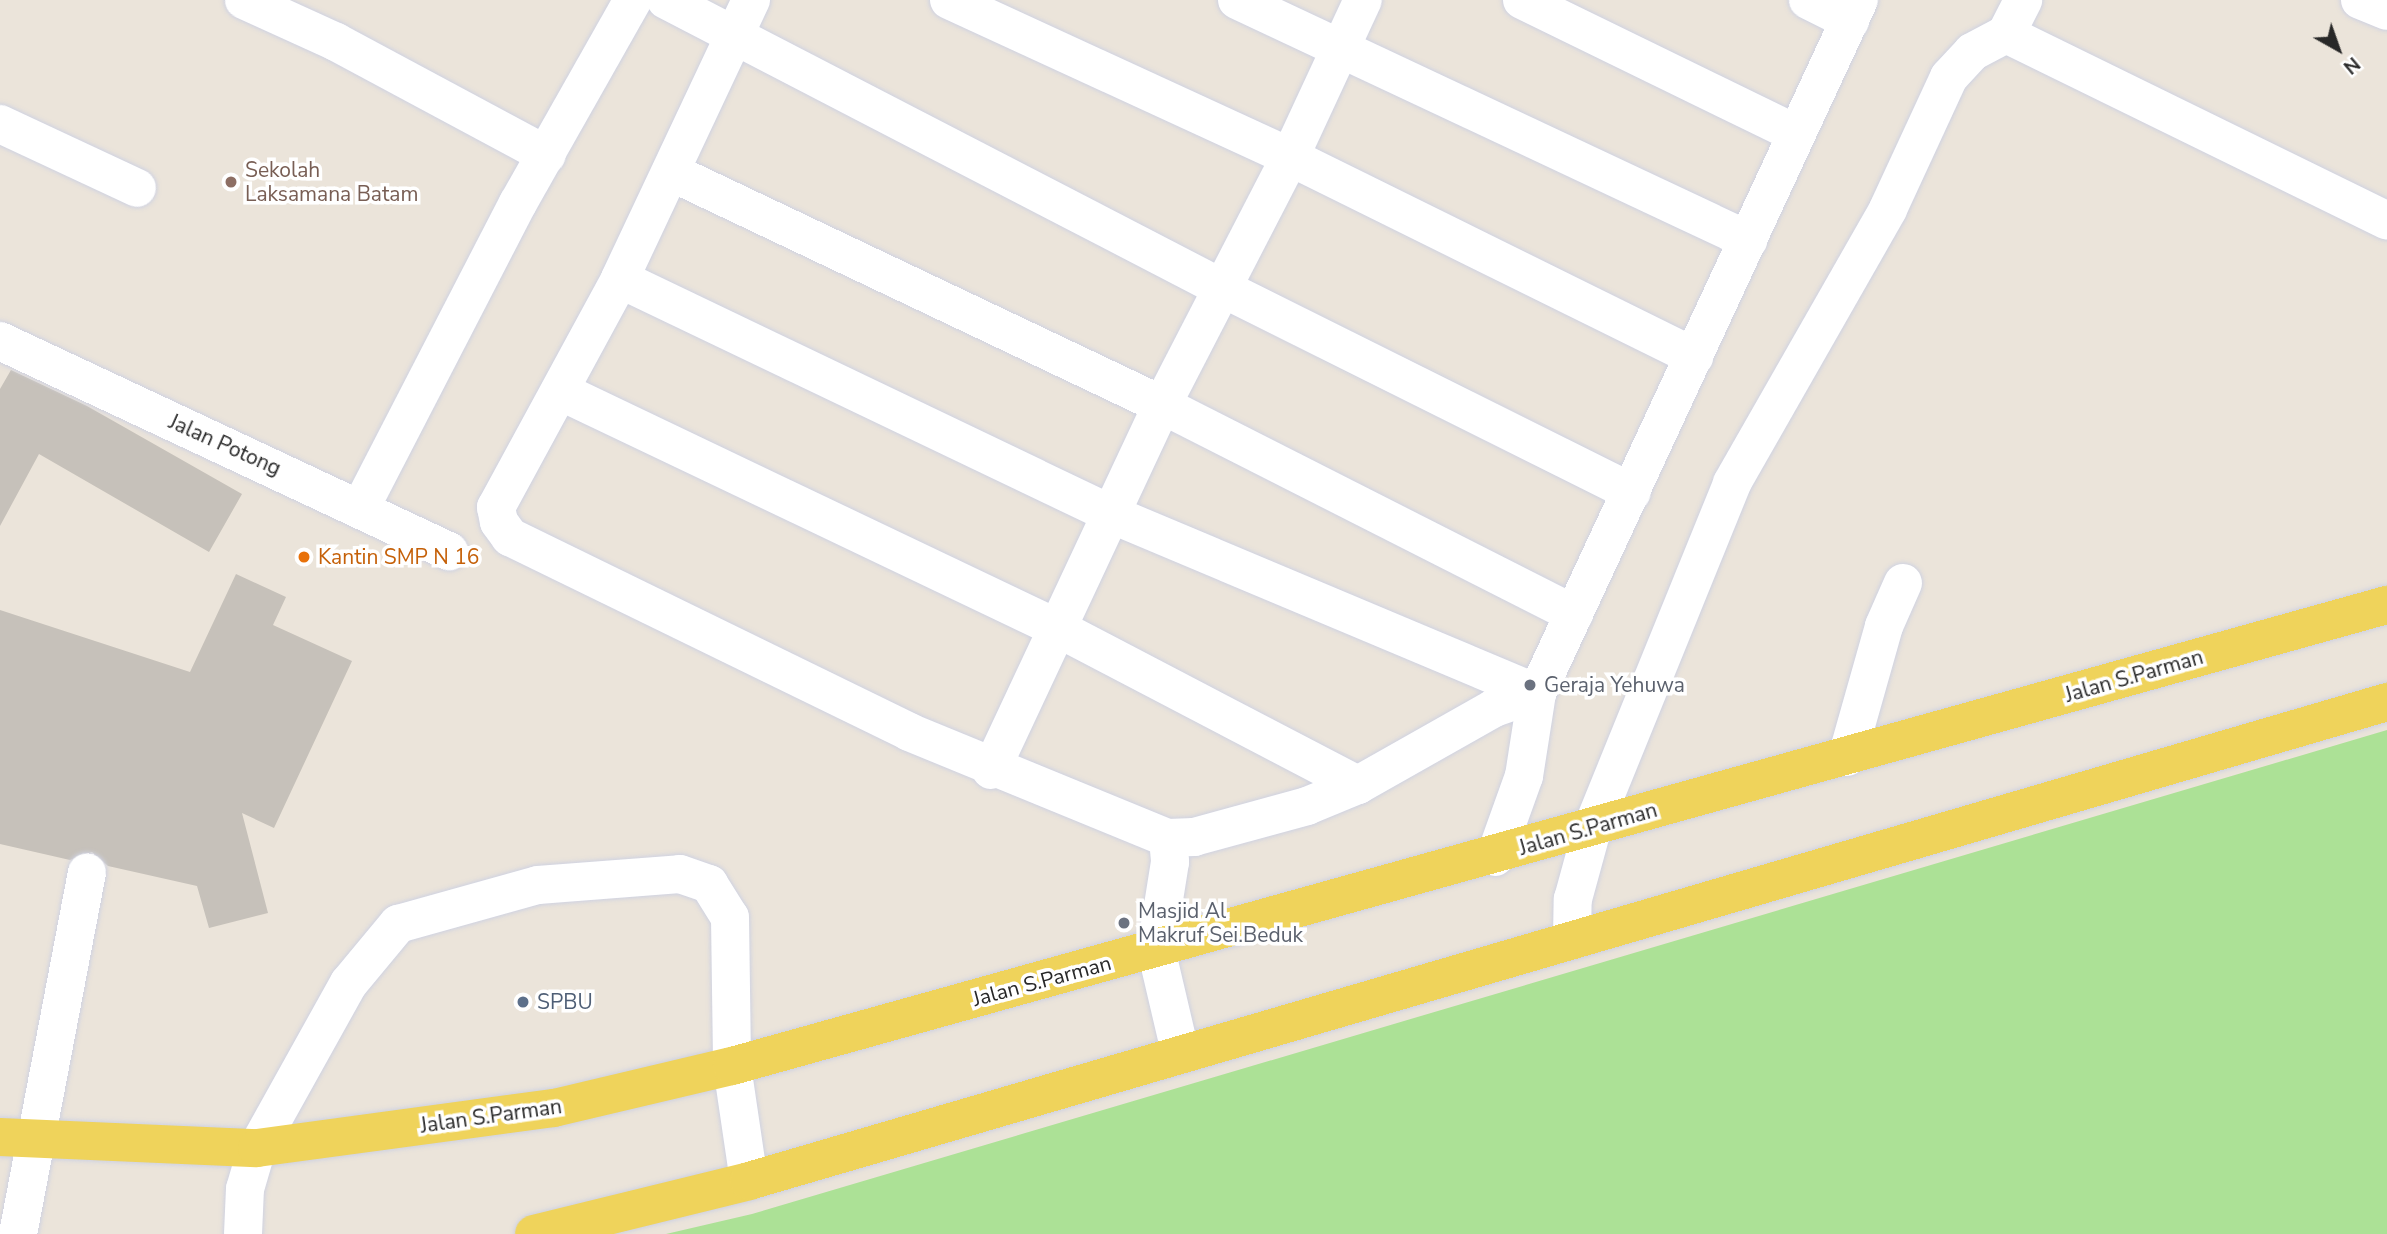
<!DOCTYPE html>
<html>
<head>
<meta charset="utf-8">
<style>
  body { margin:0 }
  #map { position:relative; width:2387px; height:1234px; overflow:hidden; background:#ebe4da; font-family:"Nunito Sans",sans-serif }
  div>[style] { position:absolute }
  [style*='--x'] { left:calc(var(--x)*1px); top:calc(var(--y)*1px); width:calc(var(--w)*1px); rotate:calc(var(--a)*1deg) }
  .green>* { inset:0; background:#ace196 }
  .building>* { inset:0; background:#c6c1ba }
  .roads { filter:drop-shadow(0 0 2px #cfd2e1) drop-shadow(0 0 2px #cfd2e1) }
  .minor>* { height:38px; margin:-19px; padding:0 19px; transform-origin:19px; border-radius:19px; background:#fff }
  .major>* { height:38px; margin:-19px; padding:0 19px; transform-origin:19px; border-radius:19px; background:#efd35b }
  .dots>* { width:19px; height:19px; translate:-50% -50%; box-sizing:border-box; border:4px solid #fff; border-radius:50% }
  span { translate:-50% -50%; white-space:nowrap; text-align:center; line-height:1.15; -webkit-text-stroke:7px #fff; paint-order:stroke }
  .education-label { font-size:21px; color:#785e54 }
  .left { translate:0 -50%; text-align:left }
  .street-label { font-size:21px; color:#282828 }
  .food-label { font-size:21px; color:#c56008 }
  .worship-label { font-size:21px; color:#5b616d }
  .service-label { font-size:21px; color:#4e5e75 }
  .north { position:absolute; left:2303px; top:14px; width:70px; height:70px; -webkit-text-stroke:5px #fff; paint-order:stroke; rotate:140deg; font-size:19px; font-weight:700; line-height:28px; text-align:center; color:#282828 }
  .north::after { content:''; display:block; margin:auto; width:24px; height:32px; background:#282828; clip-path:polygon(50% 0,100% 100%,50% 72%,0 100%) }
</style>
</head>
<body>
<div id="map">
  <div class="green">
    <i style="clip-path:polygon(2387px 730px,2387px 1234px,666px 1234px,752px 1214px)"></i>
  </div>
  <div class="building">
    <i style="clip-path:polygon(11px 370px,87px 406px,242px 494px,209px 552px,39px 454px,0 526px,0 389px)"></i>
    <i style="clip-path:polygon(236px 574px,286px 597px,273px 625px,352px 661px,274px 828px,242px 813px,268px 913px,209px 928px,197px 886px,108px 866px,92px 852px,70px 860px,0 844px,0 610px,190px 672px)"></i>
  </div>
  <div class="roads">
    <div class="minor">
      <i style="--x:244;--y:0;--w:101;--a:24.5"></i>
      <i style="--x:336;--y:42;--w:239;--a:28.2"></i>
      <i style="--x:666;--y:0;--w:624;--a:27.39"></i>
      <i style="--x:1220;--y:287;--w:460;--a:26.5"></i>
      <i style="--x:751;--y:0;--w:308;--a:115.2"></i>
      <i style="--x:620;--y:279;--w:260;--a:118.5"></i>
      <i style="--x:496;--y:507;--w:15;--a:79"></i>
      <i style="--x:499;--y:522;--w:19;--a:54"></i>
      <i style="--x:510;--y:537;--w:444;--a:26"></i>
      <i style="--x:909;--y:732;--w:280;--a:22.3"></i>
      <i style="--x:1168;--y:838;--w:26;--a:-2"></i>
      <i style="--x:1194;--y:837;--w:117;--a:-15.3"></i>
      <i style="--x:1307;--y:806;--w:55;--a:-22.4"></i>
      <i style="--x:1358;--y:785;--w:156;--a:-29.5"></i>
      <i style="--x:1494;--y:708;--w:46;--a:-19.2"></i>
      <i style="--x:1537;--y:693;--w:764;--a:-65.08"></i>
      <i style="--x:949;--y:0;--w:375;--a:24.7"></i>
      <i style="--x:1290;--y:157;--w:451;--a:26.3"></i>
      <i style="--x:1237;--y:0;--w:565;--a:25.16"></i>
      <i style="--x:1522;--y:0;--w:304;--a:26"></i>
      <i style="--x:1808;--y:0;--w:47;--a:26.6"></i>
      <i style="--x:2360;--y:0;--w:29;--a:22"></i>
      <i style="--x:2006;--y:34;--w:424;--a:26.1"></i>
      <i style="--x:0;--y:124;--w:151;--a:25"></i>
      <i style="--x:671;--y:172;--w:543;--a:25.39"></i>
      <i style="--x:1162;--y:405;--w:462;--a:26.9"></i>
      <i style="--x:620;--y:279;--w:547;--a:25.58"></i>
      <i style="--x:1113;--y:515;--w:460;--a:22.8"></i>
      <i style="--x:1537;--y:693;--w:84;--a:98.9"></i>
      <i style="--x:1524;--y:776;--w:86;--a:109.7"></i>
      <i style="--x:0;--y:341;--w:496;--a:25.1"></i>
      <i style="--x:562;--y:392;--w:553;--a:25.5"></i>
      <i style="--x:1061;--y:630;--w:335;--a:27.6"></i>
      <i style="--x:361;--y:507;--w:342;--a:-62.7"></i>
      <i style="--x:518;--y:203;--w:233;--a:-60.5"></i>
      <i style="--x:1847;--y:757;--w:136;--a:-74.2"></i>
      <i style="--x:1884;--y:626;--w:47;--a:-66.2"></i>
      <i style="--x:991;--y:770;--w:403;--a:-64.9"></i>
      <i style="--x:1162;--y:405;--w:279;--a:-62.7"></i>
      <i style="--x:1290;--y:157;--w:173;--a:-65.1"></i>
      <i style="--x:1168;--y:838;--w:24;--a:85"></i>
      <i style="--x:1170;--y:862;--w:88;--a:99.1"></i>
      <i style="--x:1156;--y:949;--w:105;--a:76.8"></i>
      <i style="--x:1572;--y:938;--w:39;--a:-89"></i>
      <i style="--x:1573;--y:899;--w:76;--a:-74.7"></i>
      <i style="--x:1593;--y:826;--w:370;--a:-67.9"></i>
      <i style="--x:1732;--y:483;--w:315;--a:-60.3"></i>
      <i style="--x:1888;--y:209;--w:145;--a:-65.2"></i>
      <i style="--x:1949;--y:77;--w:34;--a:-47"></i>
      <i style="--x:1972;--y:52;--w:38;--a:-28"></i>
      <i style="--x:2006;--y:34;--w:38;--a:-63"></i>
      <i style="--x:18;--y:1234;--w:368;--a:-79.2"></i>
      <i style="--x:243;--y:1234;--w:45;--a:-87.5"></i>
      <i style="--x:245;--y:1189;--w:43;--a:-73.7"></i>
      <i style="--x:257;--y:1148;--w:189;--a:-60.9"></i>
      <i style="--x:349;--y:983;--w:77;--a:-50.3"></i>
      <i style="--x:398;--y:924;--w:145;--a:-15.6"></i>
      <i style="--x:538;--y:885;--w:142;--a:-4.4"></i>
      <i style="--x:680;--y:874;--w:31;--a:19"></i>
      <i style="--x:709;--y:884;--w:39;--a:58"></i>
      <i style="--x:730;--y:917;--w:149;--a:89.2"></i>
      <i style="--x:732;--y:1066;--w:116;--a:81.6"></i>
    </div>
    <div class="major">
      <i style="--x:0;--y:1137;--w:257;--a:2.5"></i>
      <i style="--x:257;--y:1148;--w:300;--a:-7.7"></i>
      <i style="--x:554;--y:1108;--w:183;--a:-13.3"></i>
      <i style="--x:732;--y:1066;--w:1718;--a:-15.57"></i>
      <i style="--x:534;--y:1234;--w:221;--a:-13.8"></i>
      <i style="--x:749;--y:1181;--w:1707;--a:-16.3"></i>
    </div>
  </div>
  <div class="dots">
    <i style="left:231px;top:182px;background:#8d6e63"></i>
    <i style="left:304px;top:557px;background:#e8710a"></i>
    <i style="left:1530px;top:685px;background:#6b7280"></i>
    <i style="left:1124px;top:923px;background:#6b7280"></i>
    <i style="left:523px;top:1002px;background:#5c6f8a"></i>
  </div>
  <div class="education-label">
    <span class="left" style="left:245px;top:182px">Sekolah<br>Laksamana Batam</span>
  </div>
  <div class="street-label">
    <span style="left:225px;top:445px;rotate:24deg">Jalan Potong</span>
    <span style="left:2134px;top:676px;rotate:-16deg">Jalan S.Parman</span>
    <span style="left:1588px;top:829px;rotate:-16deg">Jalan S.Parman</span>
    <span style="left:1042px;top:981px;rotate:-15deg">Jalan S.Parman</span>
    <span style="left:491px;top:1116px;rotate:-8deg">Jalan S.Parman</span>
  </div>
  <div class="food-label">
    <span class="left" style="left:318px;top:557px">Kantin SMP N 16</span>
  </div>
  <div class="worship-label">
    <span class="left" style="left:1544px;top:685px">Geraja Yehuwa</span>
    <span class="left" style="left:1138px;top:923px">Masjid Al<br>Makruf Sei.Beduk</span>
  </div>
  <div class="service-label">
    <span class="left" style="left:537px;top:1002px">SPBU</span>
  </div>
  <div class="north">N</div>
</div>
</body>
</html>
